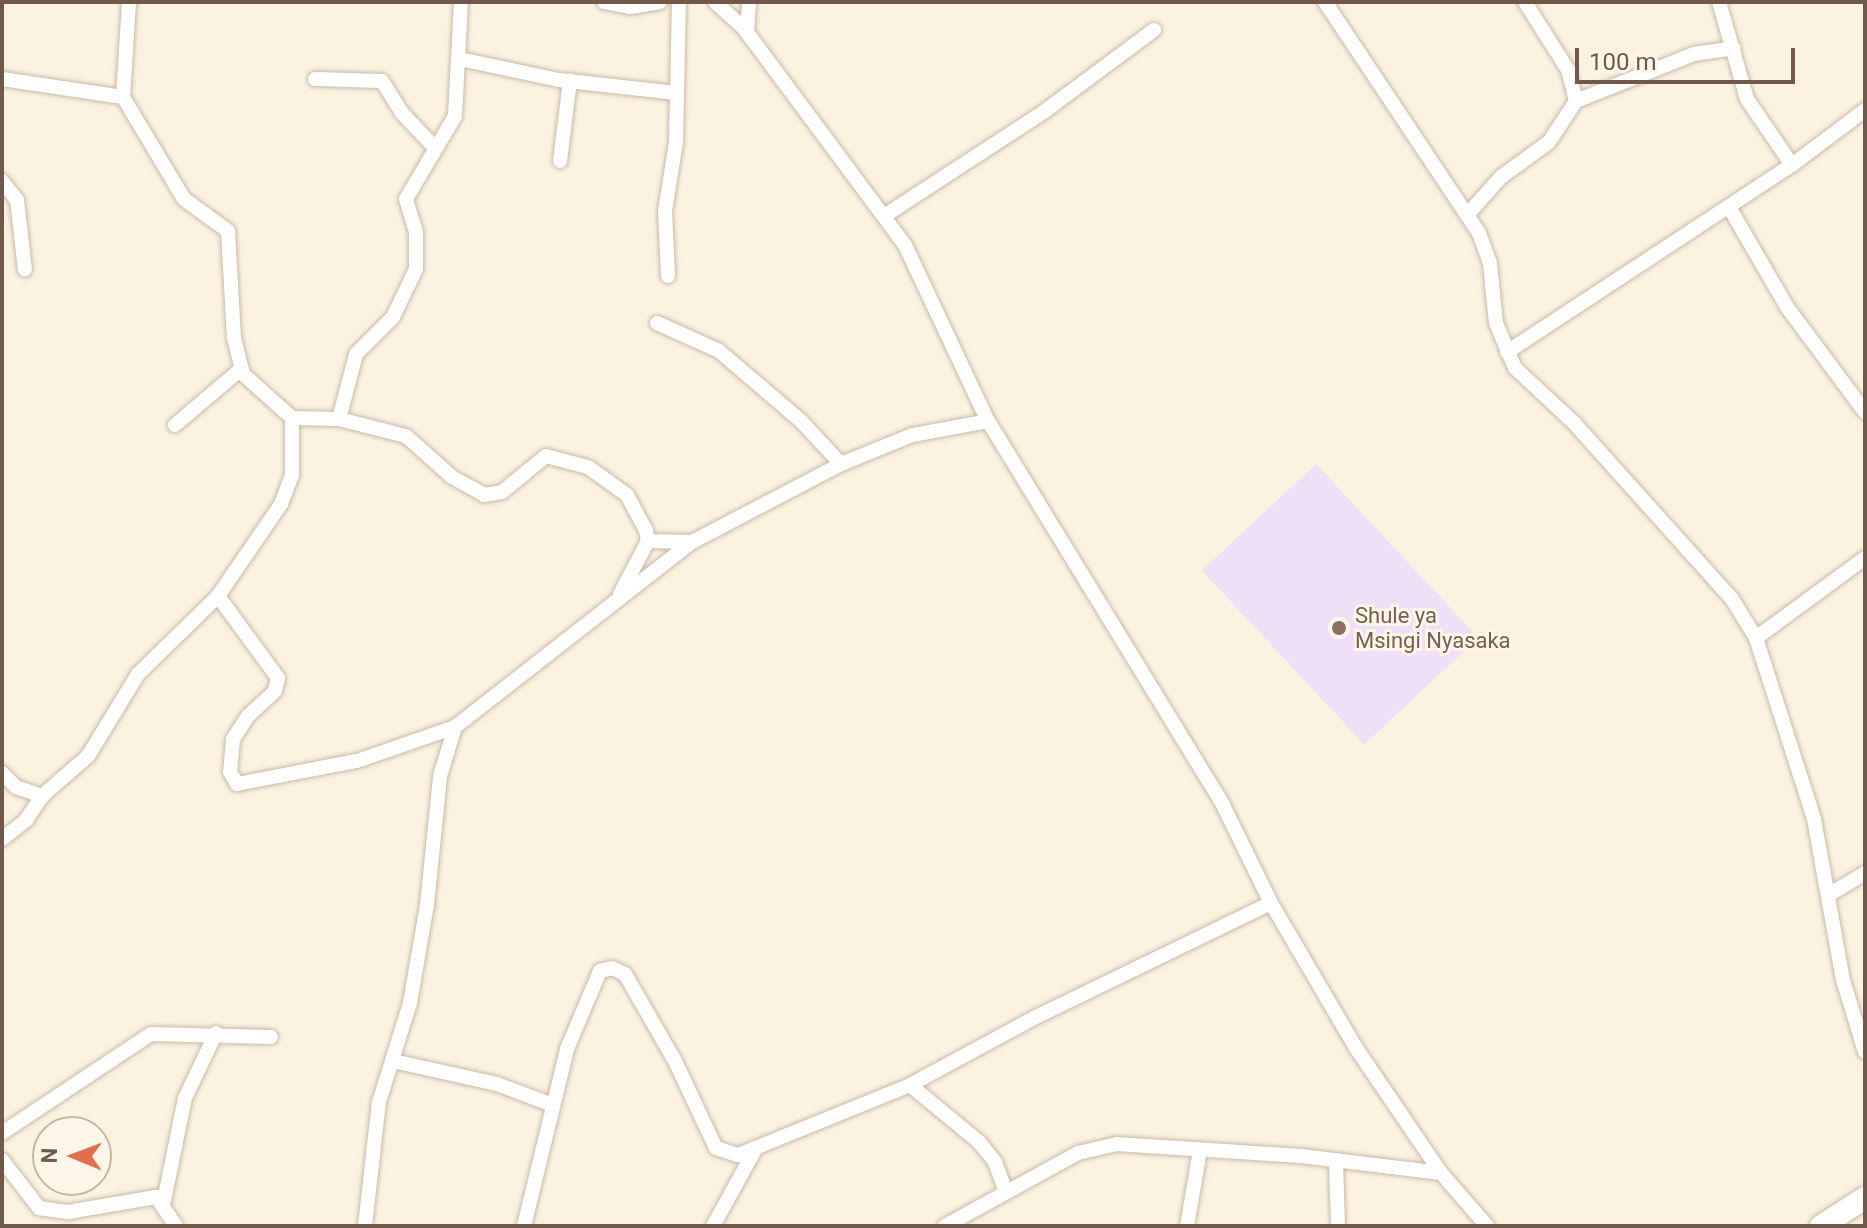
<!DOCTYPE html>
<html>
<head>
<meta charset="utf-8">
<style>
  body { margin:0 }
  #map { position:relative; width:1867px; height:1228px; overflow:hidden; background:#fbf2e2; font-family:Roboto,sans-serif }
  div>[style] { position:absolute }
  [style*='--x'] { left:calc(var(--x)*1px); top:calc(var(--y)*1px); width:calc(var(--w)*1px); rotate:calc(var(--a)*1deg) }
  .education>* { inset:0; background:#efdff7; transform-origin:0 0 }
  .roads { filter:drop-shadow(0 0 2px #cbb9a9) drop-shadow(0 0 2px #cbb9a9) }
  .street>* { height:14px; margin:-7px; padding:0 7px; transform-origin:7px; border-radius:7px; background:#fff }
  .secondary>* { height:22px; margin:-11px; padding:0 11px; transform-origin:11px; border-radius:11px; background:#fff }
  .dots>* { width:22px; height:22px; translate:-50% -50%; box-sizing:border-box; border:4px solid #fef6e8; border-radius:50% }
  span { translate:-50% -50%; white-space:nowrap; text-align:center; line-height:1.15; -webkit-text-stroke:6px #fef6e8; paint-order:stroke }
  .education-label { font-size:22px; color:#785e54 }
  .left { translate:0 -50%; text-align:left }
  .frame { position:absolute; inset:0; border:4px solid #71584a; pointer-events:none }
  .north { position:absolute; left:32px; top:1116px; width:80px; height:80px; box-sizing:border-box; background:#fef6e8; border:2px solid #c6b7a9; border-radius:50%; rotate:271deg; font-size:22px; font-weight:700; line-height:32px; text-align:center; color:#71584a }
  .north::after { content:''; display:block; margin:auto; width:28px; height:36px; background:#e16f4b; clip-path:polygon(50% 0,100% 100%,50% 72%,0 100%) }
  .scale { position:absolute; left:1575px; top:48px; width:220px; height:36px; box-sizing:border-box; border:4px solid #71584a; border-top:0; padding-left:10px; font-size:24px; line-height:28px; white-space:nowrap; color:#71584a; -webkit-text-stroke:6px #fef6e8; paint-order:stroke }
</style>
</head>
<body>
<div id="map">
  <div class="education">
    <i style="left:1316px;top:464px;width:238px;height:156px;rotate:47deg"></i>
  </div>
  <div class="roads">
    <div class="street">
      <i style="--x:129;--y:2;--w:95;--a:93.6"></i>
      <i style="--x:123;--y:97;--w:119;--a:59.1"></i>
      <i style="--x:184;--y:199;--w:54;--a:36"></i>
      <i style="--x:228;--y:231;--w:107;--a:86.8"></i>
      <i style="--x:234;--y:338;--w:37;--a:76"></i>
      <i style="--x:243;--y:374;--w:66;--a:41.9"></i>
      <i style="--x:292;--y:418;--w:47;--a:1.2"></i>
      <i style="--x:339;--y:419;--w:69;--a:14.2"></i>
      <i style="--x:406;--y:436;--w:62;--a:41.7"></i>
      <i style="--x:452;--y:477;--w:37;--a:29"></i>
      <i style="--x:484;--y:495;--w:18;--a:-9"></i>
      <i style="--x:502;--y:492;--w:57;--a:-39.3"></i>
      <i style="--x:546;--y:456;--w:43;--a:14.7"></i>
      <i style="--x:588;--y:467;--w:48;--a:35.7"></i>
      <i style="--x:627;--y:495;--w:40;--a:62"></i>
      <i style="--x:646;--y:530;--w:11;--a:80"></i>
      <i style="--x:648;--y:541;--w:60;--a:117.8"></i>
      <i style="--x:604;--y:2;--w:26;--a:11"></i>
      <i style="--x:630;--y:7;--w:30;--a:-9"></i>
      <i style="--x:715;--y:2;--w:38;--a:42"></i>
      <i style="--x:743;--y:27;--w:272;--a:53.4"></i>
      <i style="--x:905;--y:245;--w:195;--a:64.8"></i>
      <i style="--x:988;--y:421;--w:450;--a:58.5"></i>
      <i style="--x:1223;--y:805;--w:109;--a:63.9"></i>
      <i style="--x:1271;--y:903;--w:168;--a:59.6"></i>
      <i style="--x:1356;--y:1048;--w:151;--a:55.8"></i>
      <i style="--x:1441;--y:1173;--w:70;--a:49"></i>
      <i style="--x:1325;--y:2;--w:278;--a:56.3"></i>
      <i style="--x:1479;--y:233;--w:33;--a:70"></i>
      <i style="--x:1490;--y:264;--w:59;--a:84.2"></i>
      <i style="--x:1496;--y:323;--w:49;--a:67.1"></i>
      <i style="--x:1515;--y:368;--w:81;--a:43"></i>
      <i style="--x:1574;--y:423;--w:237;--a:48.1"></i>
      <i style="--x:1732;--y:599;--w:46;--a:58.4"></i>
      <i style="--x:1756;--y:638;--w:190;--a:72.2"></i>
      <i style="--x:1814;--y:819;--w:164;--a:79.8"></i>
      <i style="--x:1843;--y:980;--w:75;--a:73"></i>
      <i style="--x:1719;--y:2;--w:101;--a:73.9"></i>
      <i style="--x:1747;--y:99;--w:80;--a:55.7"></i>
      <i style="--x:747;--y:32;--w:30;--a:-86"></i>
      <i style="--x:460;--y:59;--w:101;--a:12"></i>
      <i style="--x:559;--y:80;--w:118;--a:6.3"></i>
      <i style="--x:2;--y:79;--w:122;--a:8.5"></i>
      <i style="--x:315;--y:79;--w:67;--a:1.7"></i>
      <i style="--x:382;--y:81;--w:36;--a:58"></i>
      <i style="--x:401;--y:112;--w:50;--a:46.6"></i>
      <i style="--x:1576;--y:101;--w:127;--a:-21.7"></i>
      <i style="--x:1694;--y:54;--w:40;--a:-8.5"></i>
      <i style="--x:560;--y:161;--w:81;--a:-82.9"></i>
      <i style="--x:2;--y:181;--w:24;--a:52"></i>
      <i style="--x:17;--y:200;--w:70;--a:83.5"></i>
      <i style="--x:1729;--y:207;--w:116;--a:59.9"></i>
      <i style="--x:1787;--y:307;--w:131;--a:53.4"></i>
      <i style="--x:1468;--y:214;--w:50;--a:-48.3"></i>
      <i style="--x:1501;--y:177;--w:59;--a:-36.1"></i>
      <i style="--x:1549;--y:142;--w:49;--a:-56.6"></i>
      <i style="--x:1576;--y:101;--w:32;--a:-104"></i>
      <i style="--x:1568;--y:70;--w:80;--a:-122.3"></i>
      <i style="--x:884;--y:216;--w:192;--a:-33.1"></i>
      <i style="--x:1045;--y:111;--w:136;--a:-36.6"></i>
      <i style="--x:668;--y:276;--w:65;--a:-92.6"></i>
      <i style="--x:665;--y:211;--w:70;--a:-80.9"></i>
      <i style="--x:676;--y:142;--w:140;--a:-88.8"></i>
      <i style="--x:657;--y:323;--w:68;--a:24.3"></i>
      <i style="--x:719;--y:351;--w:108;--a:40.5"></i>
      <i style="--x:801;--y:421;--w:59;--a:47.1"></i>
      <i style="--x:1507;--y:352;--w:341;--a:-33.3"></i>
      <i style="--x:1792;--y:165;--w:91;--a:-37"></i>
      <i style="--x:339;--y:419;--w:67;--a:-75.3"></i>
      <i style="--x:356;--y:354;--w:52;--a:-45"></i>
      <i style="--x:393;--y:317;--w:53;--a:-64.4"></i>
      <i style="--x:416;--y:269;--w:37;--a:-90"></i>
      <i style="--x:416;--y:232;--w:34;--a:-107"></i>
      <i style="--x:406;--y:199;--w:96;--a:-59.4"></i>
      <i style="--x:455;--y:116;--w:114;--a:-87"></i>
      <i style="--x:175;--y:425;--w:87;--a:-40.3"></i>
      <i style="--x:648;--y:541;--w:44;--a:1.3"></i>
      <i style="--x:218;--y:596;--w:102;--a:53.8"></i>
      <i style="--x:278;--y:678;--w:13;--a:103"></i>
      <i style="--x:275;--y:691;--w:37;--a:137"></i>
      <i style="--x:248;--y:716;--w:27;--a:123"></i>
      <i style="--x:233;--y:739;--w:33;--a:95"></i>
      <i style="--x:230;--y:772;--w:14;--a:60"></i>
      <i style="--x:237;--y:784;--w:122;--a:-10.9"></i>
      <i style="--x:357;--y:761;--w:104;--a:-19.1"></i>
      <i style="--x:1756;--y:638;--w:135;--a:-36.3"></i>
      <i style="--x:2;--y:773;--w:20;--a:45"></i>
      <i style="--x:16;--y:787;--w:28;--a:19"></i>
      <i style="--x:42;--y:796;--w:61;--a:-41"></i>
      <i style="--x:88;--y:756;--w:96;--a:-58.6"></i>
      <i style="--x:138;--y:674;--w:112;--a:-44.3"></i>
      <i style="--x:218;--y:596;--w:112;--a:-55.6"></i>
      <i style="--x:281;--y:504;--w:31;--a:-69"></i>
      <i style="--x:292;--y:475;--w:57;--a:-90"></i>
      <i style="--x:2;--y:839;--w:31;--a:-38"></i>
      <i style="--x:26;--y:820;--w:29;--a:-56"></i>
      <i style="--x:1830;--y:894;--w:41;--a:-31"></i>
      <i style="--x:393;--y:1061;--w:107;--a:12.5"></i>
      <i style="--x:497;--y:1084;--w:60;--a:20.6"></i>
      <i style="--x:910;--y:1085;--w:89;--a:39.6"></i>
      <i style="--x:979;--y:1142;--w:26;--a:51"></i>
      <i style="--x:995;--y:1162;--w:29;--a:70"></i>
      <i style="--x:2;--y:1133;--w:179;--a:-33.6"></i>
      <i style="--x:151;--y:1034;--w:120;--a:1.4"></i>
      <i style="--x:2;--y:1160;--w:61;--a:52.4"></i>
      <i style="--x:39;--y:1208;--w:29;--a:8"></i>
      <i style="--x:68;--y:1212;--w:89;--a:-9.7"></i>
      <i style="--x:156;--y:1197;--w:35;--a:55"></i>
      <i style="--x:1336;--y:1162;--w:64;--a:88.2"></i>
      <i style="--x:164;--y:1201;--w:105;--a:-78.5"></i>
      <i style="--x:185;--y:1098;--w:72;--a:-64.5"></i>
      <i style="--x:365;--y:1226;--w:125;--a:-83.6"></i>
      <i style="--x:379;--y:1102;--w:104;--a:-72.6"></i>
      <i style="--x:410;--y:1003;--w:99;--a:-80.2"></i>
      <i style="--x:427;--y:905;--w:130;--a:-84.2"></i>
      <i style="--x:440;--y:776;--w:51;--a:-73"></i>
      <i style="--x:455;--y:727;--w:301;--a:-38"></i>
      <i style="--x:692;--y:542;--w:168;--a:-27.6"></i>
      <i style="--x:841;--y:464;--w:77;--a:-22.2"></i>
      <i style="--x:912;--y:435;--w:77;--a:-10.4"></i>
      <i style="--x:524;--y:1226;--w:182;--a:-76.3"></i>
      <i style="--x:567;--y:1049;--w:85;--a:-67.1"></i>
      <i style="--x:600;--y:971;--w:12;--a:-14"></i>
      <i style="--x:612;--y:968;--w:14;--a:25"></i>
      <i style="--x:625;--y:974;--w:100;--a:60.1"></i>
      <i style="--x:675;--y:1061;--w:96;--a:64.8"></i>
      <i style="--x:716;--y:1148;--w:23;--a:18"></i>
      <i style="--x:738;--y:1155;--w:186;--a:-22.1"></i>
      <i style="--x:910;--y:1085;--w:143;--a:-28.4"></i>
      <i style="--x:1036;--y:1017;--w:261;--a:-25.9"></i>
      <i style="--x:713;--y:1226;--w:89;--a:-61.1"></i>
      <i style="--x:945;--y:1226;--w:152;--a:-28.8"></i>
      <i style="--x:1078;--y:1153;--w:39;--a:-13"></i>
      <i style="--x:1116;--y:1144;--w:185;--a:3.7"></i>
      <i style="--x:1301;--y:1156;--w:141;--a:6.9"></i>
      <i style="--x:1187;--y:1226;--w:76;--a:-80.2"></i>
    </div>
    <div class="secondary">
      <i style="--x:1821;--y:1226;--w:52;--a:-32.5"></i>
    </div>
  </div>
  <div class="dots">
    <i style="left:1339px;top:628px;background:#8d6e63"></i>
  </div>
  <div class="education-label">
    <span class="left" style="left:1355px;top:628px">Shule ya<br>Msingi Nyasaka</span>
  </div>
  <div class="frame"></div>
  <div class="north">N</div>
  <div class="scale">100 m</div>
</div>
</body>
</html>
